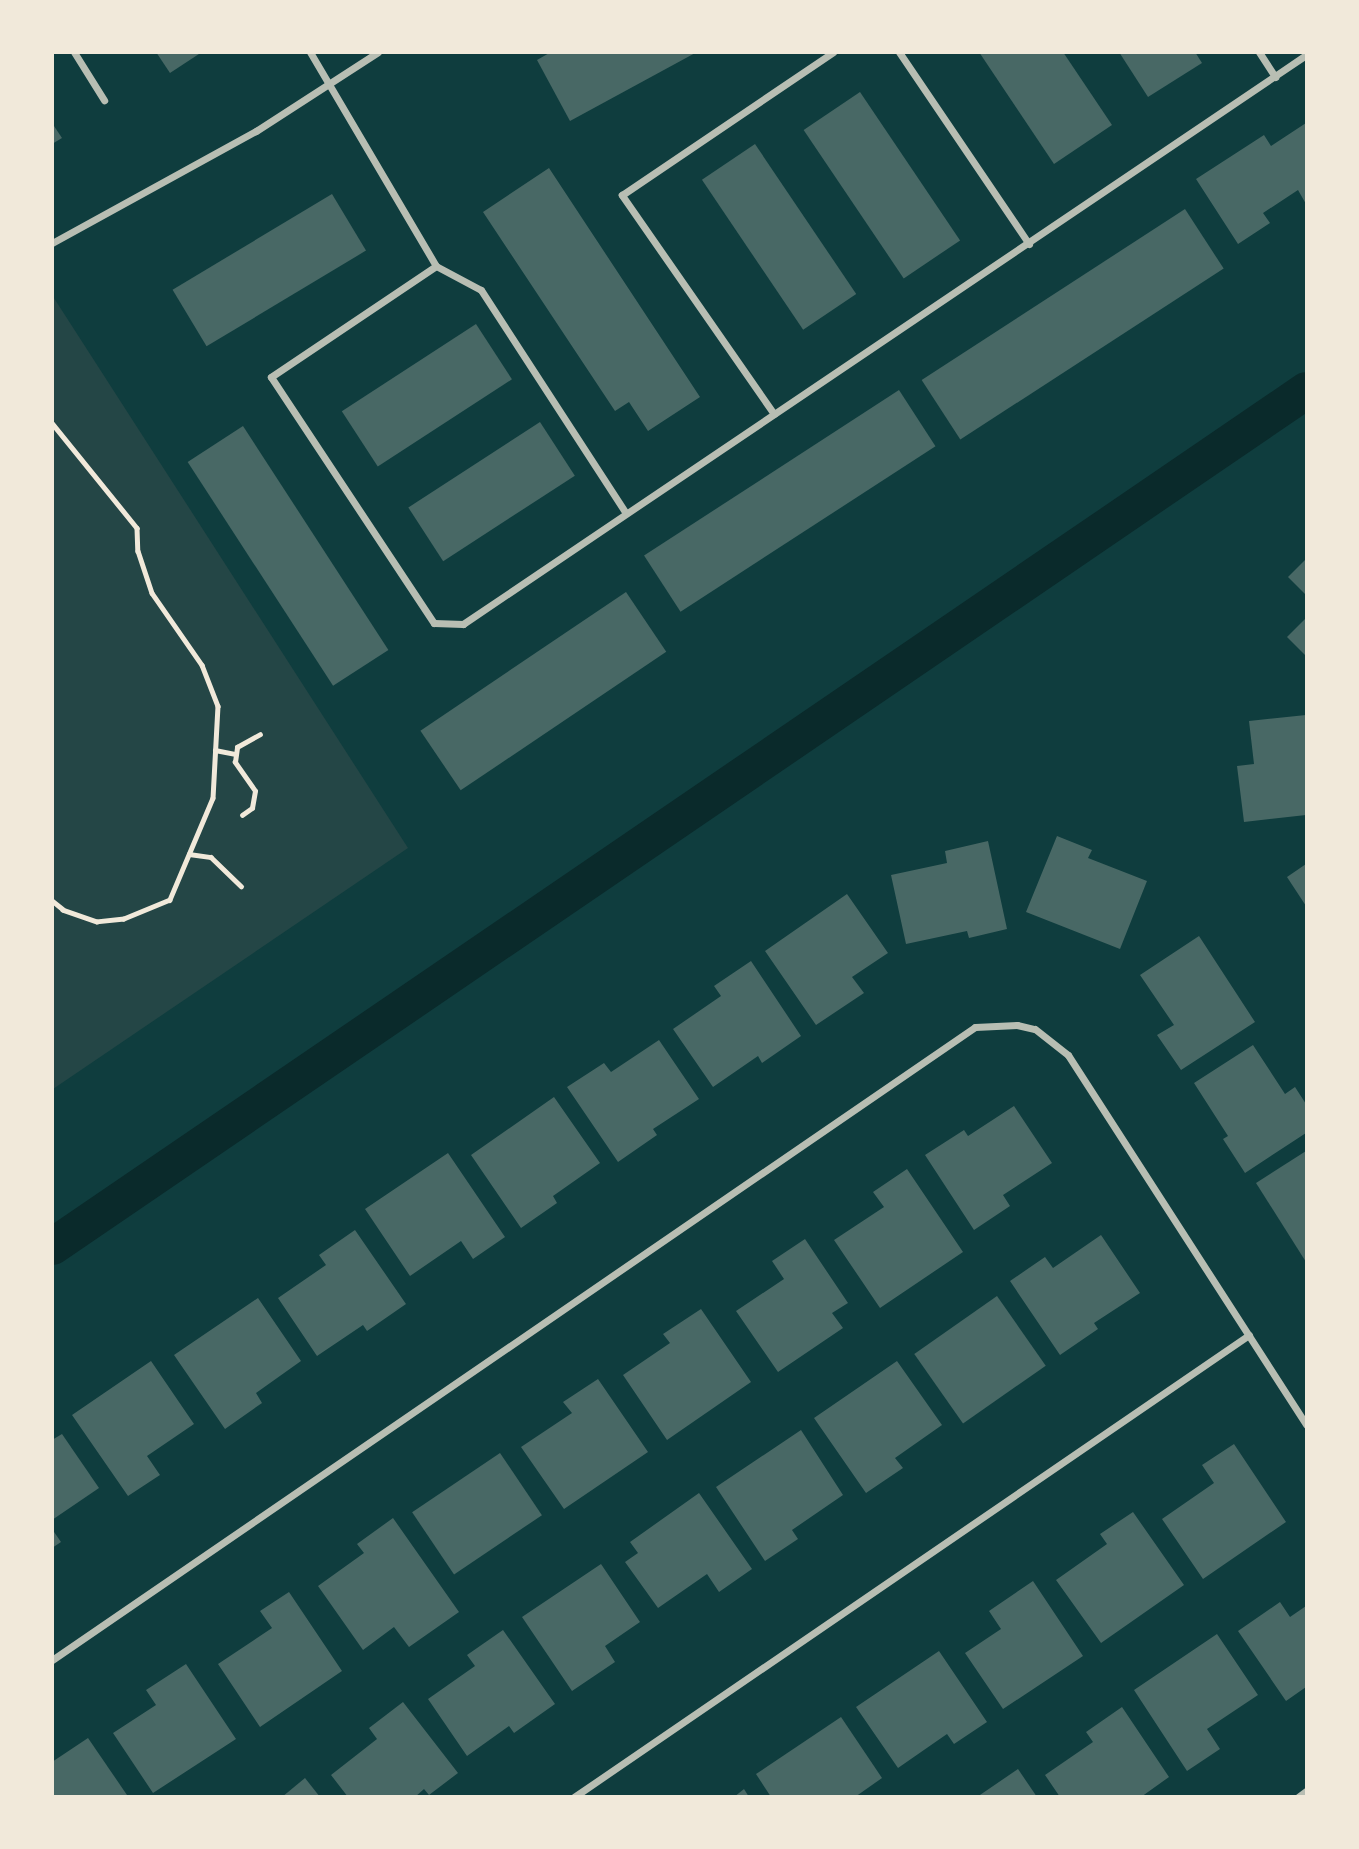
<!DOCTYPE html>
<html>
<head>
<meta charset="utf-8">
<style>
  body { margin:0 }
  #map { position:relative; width:1359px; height:1849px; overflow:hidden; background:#0f3d3e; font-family:"Golos Text",sans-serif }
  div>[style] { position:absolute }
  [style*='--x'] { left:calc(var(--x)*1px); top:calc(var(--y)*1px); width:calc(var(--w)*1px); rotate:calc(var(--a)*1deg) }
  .green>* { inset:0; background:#244646 }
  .canal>* { height:37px; margin:-18.5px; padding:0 18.5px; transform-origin:18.5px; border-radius:18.5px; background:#0a2a2b }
  .building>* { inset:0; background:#486865; transform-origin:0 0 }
  .path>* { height:4.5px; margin:-2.25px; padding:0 2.25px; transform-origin:2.25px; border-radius:2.25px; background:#f1e9da }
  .minor>* { height:7px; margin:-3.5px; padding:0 3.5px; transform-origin:3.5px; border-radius:3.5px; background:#b8beb3 }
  span { translate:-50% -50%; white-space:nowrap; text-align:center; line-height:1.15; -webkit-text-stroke:7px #f1e9da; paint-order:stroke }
  .frame { position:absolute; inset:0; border:54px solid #f1e9da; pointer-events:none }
</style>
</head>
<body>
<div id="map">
  <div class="green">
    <i style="clip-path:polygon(52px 295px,408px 848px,53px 1089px,52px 1089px)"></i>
  </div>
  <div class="canal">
    <i style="--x:52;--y:1246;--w:1518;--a:-34.32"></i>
  </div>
  <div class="building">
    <i style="clip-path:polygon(156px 52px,202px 52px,170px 73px)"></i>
    <i style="clip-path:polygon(551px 52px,697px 52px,570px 121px,537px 60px)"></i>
    <i style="clip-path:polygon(979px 52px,1063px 52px,1112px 125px,1054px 164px)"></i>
    <i style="clip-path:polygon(1119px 52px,1195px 52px,1202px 63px,1148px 97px)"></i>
    <i style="left:860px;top:92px;width:179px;height:68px;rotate:56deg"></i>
    <i style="clip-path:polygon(52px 123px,62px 138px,52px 144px)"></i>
    <i style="clip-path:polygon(1306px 123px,1306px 204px,1298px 190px,1263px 213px,1270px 223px,1238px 244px,1196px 179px,1264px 135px,1271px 146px)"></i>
    <i style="left:755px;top:144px;width:181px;height:64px;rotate:56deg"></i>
    <i style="clip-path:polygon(549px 168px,700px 397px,648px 431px,629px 402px,615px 411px,483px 212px)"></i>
    <i style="left:332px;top:194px;width:66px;height:186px;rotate:59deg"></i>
    <i style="left:1185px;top:209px;width:71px;height:314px;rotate:57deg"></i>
    <i style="left:476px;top:324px;width:66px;height:160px;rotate:57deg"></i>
    <i style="left:899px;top:390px;width:67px;height:304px;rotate:57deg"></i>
    <i style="left:540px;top:422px;width:64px;height:157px;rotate:57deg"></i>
    <i style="left:243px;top:426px;width:267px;height:66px;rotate:57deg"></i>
    <i style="clip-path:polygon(1306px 559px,1306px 595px,1288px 577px)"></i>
    <i style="left:626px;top:592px;width:72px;height:248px;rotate:56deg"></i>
    <i style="clip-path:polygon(1306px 618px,1306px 656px,1287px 637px)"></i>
    <i style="clip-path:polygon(1306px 715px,1306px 815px,1244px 822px,1237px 766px,1254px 764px,1249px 721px)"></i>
    <i style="clip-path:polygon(1057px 836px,1092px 850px,1088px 858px,1147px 881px,1120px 949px,1026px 912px)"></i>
    <i style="clip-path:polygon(988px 841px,1007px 929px,969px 938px,967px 931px,906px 944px,891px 875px,947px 863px,945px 851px)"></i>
    <i style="clip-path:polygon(1306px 864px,1306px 906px,1287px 877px)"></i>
    <i style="clip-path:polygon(847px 894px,888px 953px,852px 977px,864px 993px,816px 1025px,765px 951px)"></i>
    <i style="clip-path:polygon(1199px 936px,1255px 1022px,1181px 1070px,1157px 1035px,1174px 1025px,1140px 975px)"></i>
    <i style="clip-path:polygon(751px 961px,801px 1036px,762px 1063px,758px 1056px,713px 1087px,673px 1029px,721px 996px,714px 986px)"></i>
    <i style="clip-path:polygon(659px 1040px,699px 1099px,653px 1129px,657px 1135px,618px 1162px,567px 1087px,604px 1063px,611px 1072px)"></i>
    <i style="clip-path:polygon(1253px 1045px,1285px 1094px,1295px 1087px,1306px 1104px,1306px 1133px,1245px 1173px,1223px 1139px,1228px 1136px,1194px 1083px)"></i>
    <i style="clip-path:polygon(554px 1097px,600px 1163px,553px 1196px,557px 1203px,521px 1228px,471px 1155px)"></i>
    <i style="clip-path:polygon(1014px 1106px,1052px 1163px,1003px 1195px,1010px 1206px,974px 1230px,925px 1155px,964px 1130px,968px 1136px)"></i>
    <i style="clip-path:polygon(1306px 1151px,1306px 1262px,1256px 1183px)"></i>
    <i style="clip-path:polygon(448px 1153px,505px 1237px,473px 1259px,461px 1241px,410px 1276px,365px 1209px)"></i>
    <i style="clip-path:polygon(907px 1169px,963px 1252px,880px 1308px,834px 1240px,884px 1207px,873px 1192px)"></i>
    <i style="clip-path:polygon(355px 1230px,406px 1304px,367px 1331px,363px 1325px,317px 1356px,278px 1298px,326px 1265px,319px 1255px)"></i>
    <i style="clip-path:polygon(1101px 1235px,1140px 1293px,1094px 1323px,1098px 1329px,1060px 1355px,1010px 1281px,1045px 1257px,1053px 1268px)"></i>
    <i style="clip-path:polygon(805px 1239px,848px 1303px,832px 1313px,843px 1328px,778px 1372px,736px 1311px,784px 1279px,772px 1261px)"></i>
    <i style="left:997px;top:1296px;width:85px;height:101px;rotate:55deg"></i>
    <i style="clip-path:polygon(258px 1298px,301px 1361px,256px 1393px,262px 1403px,225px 1429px,174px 1355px)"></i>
    <i style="clip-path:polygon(701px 1309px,751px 1382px,667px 1440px,623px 1375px,670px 1343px,663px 1334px)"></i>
    <i style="clip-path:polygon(151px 1361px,194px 1424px,147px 1456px,160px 1475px,128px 1496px,72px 1415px)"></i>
    <i style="clip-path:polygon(897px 1361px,942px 1425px,895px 1458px,903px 1468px,866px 1493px,814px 1418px)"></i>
    <i style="clip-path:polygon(598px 1379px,648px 1452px,564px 1509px,521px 1447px,572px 1413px,563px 1402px)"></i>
    <i style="clip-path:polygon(801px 1430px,843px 1495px,792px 1530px,798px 1539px,765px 1561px,716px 1487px)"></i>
    <i style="clip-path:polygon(62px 1434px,99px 1488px,52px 1520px,52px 1440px)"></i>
    <i style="clip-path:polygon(1234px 1444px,1286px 1522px,1203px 1579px,1162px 1519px,1214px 1483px,1202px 1465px)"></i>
    <i style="left:500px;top:1453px;width:75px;height:106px;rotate:56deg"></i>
    <i style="clip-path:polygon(699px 1493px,752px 1569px,719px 1592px,707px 1574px,658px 1608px,625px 1562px,638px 1553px,630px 1542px)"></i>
    <i style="clip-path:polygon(1133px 1512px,1184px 1585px,1101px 1643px,1056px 1580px,1107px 1544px,1100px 1534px)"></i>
    <i style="clip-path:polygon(393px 1518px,459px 1612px,409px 1647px,394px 1627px,363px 1650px,318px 1586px,364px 1553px,357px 1544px)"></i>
    <i style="clip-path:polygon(52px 1529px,61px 1542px,52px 1548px)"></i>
    <i style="clip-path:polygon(601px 1564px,640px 1622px,605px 1646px,615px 1662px,572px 1691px,522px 1617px)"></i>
    <i style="clip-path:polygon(1033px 1581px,1083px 1656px,1003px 1709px,965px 1653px,1001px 1629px,989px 1611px)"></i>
    <i style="clip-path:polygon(289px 1592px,342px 1671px,260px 1727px,218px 1664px,272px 1628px,260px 1611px)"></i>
    <i style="clip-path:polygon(1280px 1602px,1290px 1617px,1306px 1606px,1306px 1687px,1286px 1701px,1238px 1631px)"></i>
    <i style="clip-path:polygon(503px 1630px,555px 1704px,514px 1733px,509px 1726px,467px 1756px,428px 1699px,475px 1666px,467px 1655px)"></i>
    <i style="clip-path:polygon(1217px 1634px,1258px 1695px,1207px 1729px,1220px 1749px,1187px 1771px,1134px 1690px)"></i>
    <i style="clip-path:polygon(939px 1651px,987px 1722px,954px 1744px,947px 1734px,898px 1768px,856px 1707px)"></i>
    <i style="clip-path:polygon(186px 1664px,236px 1739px,153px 1793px,113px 1733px,156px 1705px,146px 1690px)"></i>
    <i style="clip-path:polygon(403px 1702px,458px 1773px,429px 1795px,424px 1789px,415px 1797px,348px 1797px,331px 1775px,377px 1739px,369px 1728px)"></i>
    <i style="clip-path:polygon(1122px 1707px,1169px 1777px,1141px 1797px,1060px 1797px,1045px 1775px,1093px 1742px,1086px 1732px)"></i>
    <i style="clip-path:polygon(841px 1717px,882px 1778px,855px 1797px,771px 1797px,756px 1774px)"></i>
    <i style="clip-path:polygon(88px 1738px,127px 1795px,125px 1797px,52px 1797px,52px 1762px)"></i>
    <i style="clip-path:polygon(1018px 1769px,1037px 1797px,977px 1797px)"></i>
    <i style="clip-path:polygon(305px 1778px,320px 1797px,282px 1797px)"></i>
    <i style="clip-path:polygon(744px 1789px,749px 1797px,734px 1797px)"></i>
  </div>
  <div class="path">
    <i style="--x:52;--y:423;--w:135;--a:51"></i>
    <i style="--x:137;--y:528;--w:23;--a:88"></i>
    <i style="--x:138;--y:551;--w:44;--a:71.6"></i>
    <i style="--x:152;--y:593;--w:88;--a:55.2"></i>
    <i style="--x:202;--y:665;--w:44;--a:68.7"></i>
    <i style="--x:218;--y:706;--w:92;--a:93.1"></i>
    <i style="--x:213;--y:798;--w:111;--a:112.9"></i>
    <i style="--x:170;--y:900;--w:50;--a:157.6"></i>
    <i style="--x:124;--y:919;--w:27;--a:174"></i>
    <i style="--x:97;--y:922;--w:36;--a:-161"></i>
    <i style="--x:63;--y:910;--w:14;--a:-141"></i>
    <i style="--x:215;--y:750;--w:21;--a:11"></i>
    <i style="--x:242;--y:815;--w:12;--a:-35"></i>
    <i style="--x:252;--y:808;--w:17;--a:-80"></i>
    <i style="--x:255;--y:791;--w:35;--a:-125"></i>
    <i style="--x:235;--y:762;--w:15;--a:-82"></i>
    <i style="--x:237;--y:747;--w:26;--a:-29"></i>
    <i style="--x:189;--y:854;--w:22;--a:8"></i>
    <i style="--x:211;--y:857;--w:42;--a:44"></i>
  </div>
  <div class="minor">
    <i style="--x:74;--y:52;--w:57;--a:58"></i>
    <i style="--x:310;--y:52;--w:248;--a:59.5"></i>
    <i style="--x:436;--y:266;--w:51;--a:28.1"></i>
    <i style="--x:481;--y:290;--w:265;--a:57"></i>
    <i style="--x:899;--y:52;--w:232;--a:55.9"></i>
    <i style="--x:1259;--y:52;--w:30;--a:57"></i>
    <i style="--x:52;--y:243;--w:233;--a:-28.8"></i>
    <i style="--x:256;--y:131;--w:145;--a:-32.9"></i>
    <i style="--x:436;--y:266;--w:199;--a:146.1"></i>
    <i style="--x:271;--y:377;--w:295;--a:56.5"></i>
    <i style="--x:434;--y:623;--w:29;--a:2"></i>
    <i style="--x:463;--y:624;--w:1017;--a:-34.02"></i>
    <i style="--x:774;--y:414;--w:267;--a:-124.8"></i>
    <i style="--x:622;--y:195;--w:255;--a:-34.1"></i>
    <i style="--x:52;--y:1660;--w:1119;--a:-34.44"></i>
    <i style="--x:975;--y:1027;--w:42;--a:-2.7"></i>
    <i style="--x:1017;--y:1025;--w:18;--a:13"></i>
    <i style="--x:1035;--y:1029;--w:42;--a:38.2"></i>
    <i style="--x:1068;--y:1055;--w:440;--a:57.2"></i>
    <i style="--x:574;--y:1797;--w:818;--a:-34.39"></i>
    <i style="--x:1298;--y:1797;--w:10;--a:-37"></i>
  </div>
  <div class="frame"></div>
</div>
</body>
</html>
